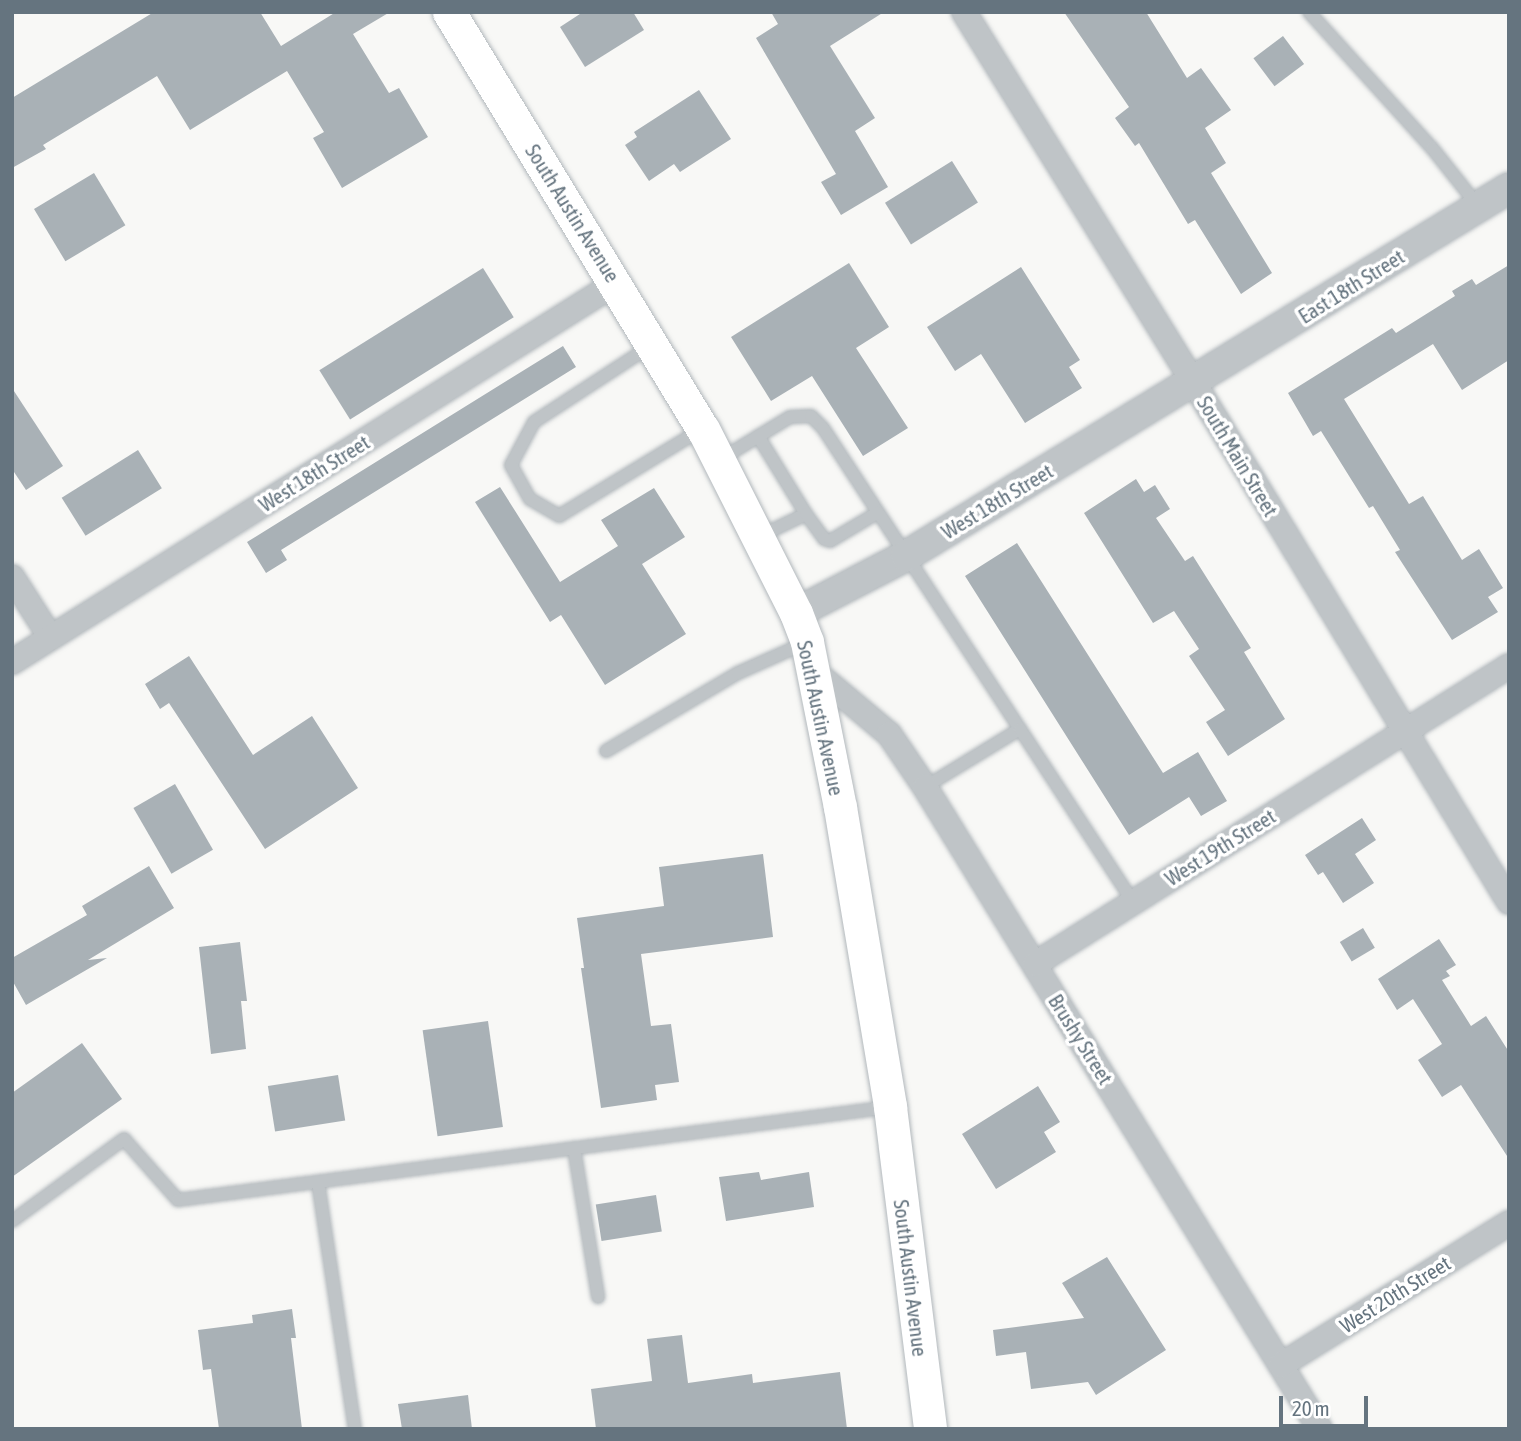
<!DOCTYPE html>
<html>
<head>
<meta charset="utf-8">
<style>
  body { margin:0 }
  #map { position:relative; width:1521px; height:1441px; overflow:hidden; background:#f8f8f6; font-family:"Asap Condensed",sans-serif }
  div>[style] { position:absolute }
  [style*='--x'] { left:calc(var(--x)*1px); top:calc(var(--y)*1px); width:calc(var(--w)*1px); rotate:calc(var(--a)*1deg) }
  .building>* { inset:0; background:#a9b1b6; transform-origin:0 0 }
  .roads { filter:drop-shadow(0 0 2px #b2b8bc) drop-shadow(0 0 2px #b2b8bc) }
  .service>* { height:12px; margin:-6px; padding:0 6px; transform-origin:6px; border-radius:6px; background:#bfc4c7 }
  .minor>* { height:24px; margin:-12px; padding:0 12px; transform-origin:12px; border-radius:12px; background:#bfc4c7 }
  .tertiary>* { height:30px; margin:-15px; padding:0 15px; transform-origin:15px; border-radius:15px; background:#bfc4c7 }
  .secondary>* { height:33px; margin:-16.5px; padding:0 16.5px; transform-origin:16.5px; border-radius:16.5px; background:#fff }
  span { translate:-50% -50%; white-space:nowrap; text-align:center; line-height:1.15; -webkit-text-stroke:7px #fff; paint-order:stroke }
  .street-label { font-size:21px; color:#65747f }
  .frame { position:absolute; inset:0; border:14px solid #65747f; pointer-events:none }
  .scale { position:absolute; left:1279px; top:1396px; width:89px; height:32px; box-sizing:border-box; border:4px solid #65747f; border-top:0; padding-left:9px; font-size:21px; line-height:24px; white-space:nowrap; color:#65747f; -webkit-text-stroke:5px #fff; paint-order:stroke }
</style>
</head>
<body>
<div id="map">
  <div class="building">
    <i style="clip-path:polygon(154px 12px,260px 12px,281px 46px,336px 12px,390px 12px,353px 34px,389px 93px,399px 88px,428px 137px,342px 188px,313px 138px,324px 132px,287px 71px,190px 130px,157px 76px,43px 145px,46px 149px,12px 168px,12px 98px)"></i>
    <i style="clip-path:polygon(583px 12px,633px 12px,644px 30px,585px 67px,560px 27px)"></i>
    <i style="clip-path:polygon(771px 12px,884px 12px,830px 46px,875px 118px,855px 131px,888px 187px,841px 215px,821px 182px,836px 174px,756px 38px,778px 24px)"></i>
    <i style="clip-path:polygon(1064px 12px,1146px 12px,1187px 78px,1201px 68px,1231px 110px,1205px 128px,1226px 163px,1211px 173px,1272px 273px,1241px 294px,1195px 220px,1188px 224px,1139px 143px,1135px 146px,1115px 118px,1129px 107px)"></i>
    <i style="left:1283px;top:36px;width:35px;height:37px;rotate:53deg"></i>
    <i style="clip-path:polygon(699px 90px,731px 139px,680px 172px,674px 164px,649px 181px,625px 145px,637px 137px,634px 132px)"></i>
    <i style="left:952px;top:161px;width:49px;height:79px;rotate:58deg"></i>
    <i style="left:94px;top:173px;width:61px;height:70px;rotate:59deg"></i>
    <i style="clip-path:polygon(849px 263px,889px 327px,856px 348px,908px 428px,863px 456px,812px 376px,771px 401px,731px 337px)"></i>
    <i style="clip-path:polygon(1509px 265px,1509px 360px,1462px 390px,1433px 344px,1344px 399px,1409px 504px,1423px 496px,1462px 560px,1479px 549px,1503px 588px,1488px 597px,1498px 612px,1452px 640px,1395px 552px,1400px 550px,1373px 506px,1369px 508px,1321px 431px,1313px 436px,1288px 393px,1392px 328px,1396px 333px,1455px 296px,1452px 291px,1472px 279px,1476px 285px)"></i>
    <i style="clip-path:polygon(1021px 267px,1080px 360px,1069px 367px,1082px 388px,1025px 423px,981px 354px,955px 371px,927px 327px)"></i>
    <i style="left:483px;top:268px;width:58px;height:193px;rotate:58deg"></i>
    <i style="clip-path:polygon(563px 346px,576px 367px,281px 550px,287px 560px,266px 573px,247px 542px)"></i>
    <i style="clip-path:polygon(12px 388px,63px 466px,26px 490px,12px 469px)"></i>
    <i style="left:138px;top:450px;width:45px;height:90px;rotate:58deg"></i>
    <i style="clip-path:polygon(1136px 479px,1144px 492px,1155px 485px,1170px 509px,1156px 518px,1185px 561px,1193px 556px,1251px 648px,1244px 652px,1285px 719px,1228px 756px,1206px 722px,1225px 710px,1189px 656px,1199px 649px,1174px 611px,1153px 623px,1084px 513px)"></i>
    <i style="clip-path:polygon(500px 487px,560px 582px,618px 546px,601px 520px,654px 488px,685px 537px,642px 564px,686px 634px,605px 685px,561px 615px,550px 622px,475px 502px)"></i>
    <i style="clip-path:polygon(1017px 543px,1163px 773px,1198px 752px,1227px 801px,1201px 816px,1189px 797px,1129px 835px,965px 576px)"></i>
    <i style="clip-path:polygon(189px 656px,253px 755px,312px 716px,358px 788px,265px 849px,169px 703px,160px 709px,145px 684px)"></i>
    <i style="left:175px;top:784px;width:76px;height:48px;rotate:60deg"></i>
    <i style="clip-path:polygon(1362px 818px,1376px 840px,1355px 854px,1374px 883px,1343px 903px,1323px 872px,1318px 875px,1305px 855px)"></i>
    <i style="clip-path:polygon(763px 854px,773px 937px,641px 954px,651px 1026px,671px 1024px,679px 1082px,655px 1085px,657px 1100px,601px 1108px,581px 968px,584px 968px,577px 918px,664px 906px,659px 867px)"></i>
    <i style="clip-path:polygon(149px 866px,174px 908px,88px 960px,107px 958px,26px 1005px,12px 980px,12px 958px,87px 915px,82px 906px)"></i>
    <i style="left:1363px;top:928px;width:23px;height:27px;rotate:59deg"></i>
    <i style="clip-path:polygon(1439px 939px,1456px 965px,1446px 971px,1450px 976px,1442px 980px,1471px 1026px,1486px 1016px,1509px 1052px,1509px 1159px,1461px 1085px,1442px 1097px,1418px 1060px,1442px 1044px,1413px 999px,1397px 1010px,1378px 979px)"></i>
    <i style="clip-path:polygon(240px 942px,247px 1001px,241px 1001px,246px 1049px,211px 1054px,199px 947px)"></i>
    <i style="left:488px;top:1021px;width:107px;height:66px;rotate:82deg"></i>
    <i style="clip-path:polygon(82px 1043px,122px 1099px,12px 1177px,12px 1093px)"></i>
    <i style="left:338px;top:1075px;width:46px;height:71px;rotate:81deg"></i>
    <i style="clip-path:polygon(1038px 1086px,1060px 1122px,1044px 1132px,1056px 1152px,996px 1189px,962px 1134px)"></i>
    <i style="clip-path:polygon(759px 1172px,761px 1180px,809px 1172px,814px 1207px,726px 1221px,719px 1177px)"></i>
    <i style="left:656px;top:1195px;width:37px;height:61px;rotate:81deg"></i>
    <i style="clip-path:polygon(1107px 1257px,1166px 1350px,1096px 1395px,1088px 1382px,1031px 1389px,1026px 1352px,996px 1356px,993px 1330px,1084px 1318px,1062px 1283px)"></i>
    <i style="clip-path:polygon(292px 1309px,296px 1338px,291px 1338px,302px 1429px,219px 1429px,211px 1369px,203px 1370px,198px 1330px,253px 1323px,252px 1315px)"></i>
    <i style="clip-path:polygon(682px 1335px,688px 1383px,752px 1374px,753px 1383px,840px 1372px,847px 1429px,596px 1429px,591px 1389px,652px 1381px,647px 1339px)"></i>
    <i style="clip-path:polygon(468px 1395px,472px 1429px,402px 1429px,398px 1404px)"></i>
  </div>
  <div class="roads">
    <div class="service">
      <i style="--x:1309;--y:12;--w:183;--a:47.9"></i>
      <i style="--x:1432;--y:148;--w:75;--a:51.5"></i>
      <i style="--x:652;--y:345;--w:141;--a:146.9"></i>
      <i style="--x:534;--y:422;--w:49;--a:118.1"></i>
      <i style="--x:511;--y:465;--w:39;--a:61"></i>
      <i style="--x:530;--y:499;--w:34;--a:30"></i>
      <i style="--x:559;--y:516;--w:167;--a:-31.3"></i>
      <i style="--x:758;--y:436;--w:92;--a:58.4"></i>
      <i style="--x:806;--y:514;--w:51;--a:154.4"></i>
      <i style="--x:721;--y:459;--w:81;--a:-31.3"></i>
      <i style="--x:790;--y:417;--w:21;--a:-3"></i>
      <i style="--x:811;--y:416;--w:17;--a:45"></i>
      <i style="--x:823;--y:428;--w:360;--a:56.8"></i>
      <i style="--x:806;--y:514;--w:31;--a:54"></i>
      <i style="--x:824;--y:539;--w:6;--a:18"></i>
      <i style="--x:830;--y:541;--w:55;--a:-30.8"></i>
      <i style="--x:606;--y:751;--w:153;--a:-30.6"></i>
      <i style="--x:738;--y:673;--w:73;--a:-24.1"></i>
      <i style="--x:925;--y:787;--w:111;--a:-31.4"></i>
      <i style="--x:1020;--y:729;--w:207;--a:56.8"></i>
      <i style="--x:574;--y:1148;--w:151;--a:80.8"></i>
      <i style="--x:318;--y:1182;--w:250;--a:81.5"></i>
      <i style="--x:12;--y:1221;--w:139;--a:-36.2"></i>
      <i style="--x:124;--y:1139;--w:81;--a:48.5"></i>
      <i style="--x:178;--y:1200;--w:718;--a:-7.44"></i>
    </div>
    <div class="minor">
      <i style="--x:964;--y:12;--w:437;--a:58.2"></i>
      <i style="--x:1194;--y:383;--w:607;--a:58.74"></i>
      <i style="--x:12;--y:577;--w:72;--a:57.4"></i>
      <i style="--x:12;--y:662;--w:713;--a:-32.11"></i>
      <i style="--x:815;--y:672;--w:97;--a:40"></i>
      <i style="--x:889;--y:734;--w:64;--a:55.8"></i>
      <i style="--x:925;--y:787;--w:754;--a:58.4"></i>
      <i style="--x:1035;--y:964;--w:560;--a:-32.16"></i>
      <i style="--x:1281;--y:1365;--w:269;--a:-31.9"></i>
    </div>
    <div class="tertiary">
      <i style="--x:796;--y:613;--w:124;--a:-27.4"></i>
      <i style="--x:906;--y:556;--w:706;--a:-31.39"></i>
    </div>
    <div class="secondary">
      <i style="--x:449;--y:12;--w:488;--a:58.7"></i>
      <i style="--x:703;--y:429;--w:206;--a:63.2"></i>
      <i style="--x:796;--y:613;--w:31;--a:69"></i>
      <i style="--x:807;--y:642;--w:168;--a:78.7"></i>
      <i style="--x:840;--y:807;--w:304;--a:80.5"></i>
      <i style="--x:890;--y:1107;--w:324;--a:82.9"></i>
    </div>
  </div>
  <div class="street-label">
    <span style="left:573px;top:213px;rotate:58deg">South Austin Avenue</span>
    <span style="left:1351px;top:286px;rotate:-32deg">East 18th Street</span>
    <span style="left:1238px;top:456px;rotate:59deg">South Main Street</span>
    <span style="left:314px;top:473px;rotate:-32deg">West 18th Street</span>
    <span style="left:997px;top:501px;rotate:-31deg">West 18th Street</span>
    <span style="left:821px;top:718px;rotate:78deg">South Austin Avenue</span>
    <span style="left:1220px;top:847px;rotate:-32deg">West 19th Street</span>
    <span style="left:1081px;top:1039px;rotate:58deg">Brushy Street</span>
    <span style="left:911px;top:1278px;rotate:83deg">South Austin Avenue</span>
    <span style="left:1395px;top:1294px;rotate:-32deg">West 20th Street</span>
  </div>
  <div class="frame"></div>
  <div class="scale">20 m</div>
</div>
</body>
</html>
